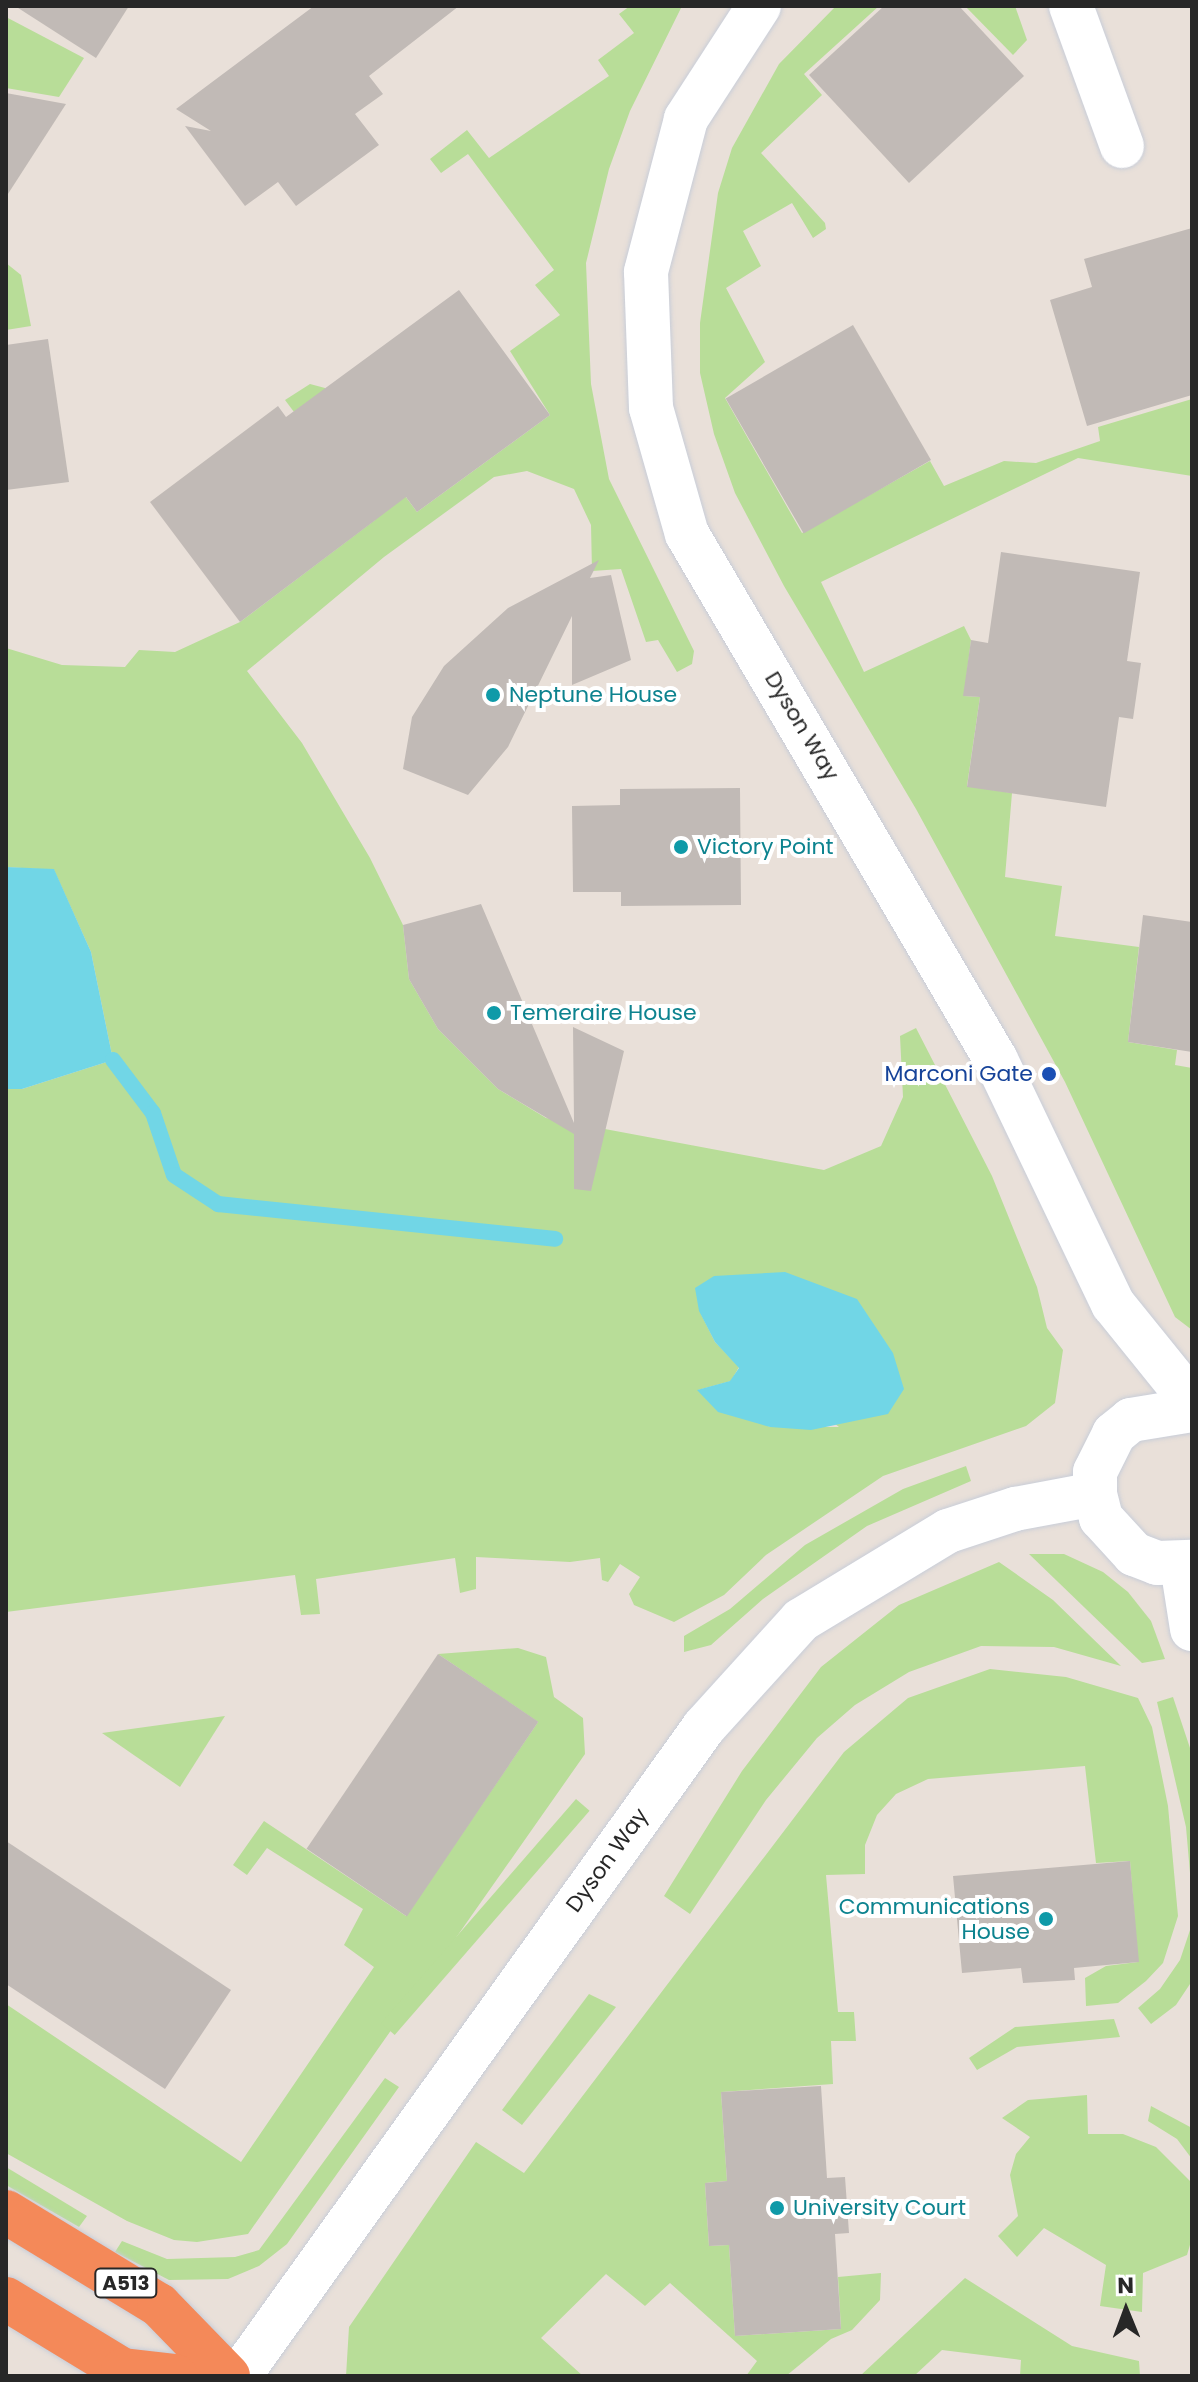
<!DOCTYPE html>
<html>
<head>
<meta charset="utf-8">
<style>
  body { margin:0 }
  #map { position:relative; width:1198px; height:2382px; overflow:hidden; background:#e9e0d9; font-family:Poppins,sans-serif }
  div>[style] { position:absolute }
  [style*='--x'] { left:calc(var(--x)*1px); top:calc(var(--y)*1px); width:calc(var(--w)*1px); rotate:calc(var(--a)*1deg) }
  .green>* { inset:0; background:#b8dd98; transform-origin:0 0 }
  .water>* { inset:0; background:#71d6e6 }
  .stream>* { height:16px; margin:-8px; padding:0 8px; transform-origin:8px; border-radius:8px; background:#71d6e6 }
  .building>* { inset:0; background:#c1bab6; transform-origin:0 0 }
  .roads { filter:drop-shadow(0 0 2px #c8cdd8) drop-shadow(0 0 2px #c8cdd8) }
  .minor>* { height:44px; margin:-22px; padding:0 22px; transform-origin:22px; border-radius:22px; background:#fff }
  .highway>* { height:44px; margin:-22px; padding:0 22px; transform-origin:22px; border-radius:22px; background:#f48959 }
  .dots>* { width:22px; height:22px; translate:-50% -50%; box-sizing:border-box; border:4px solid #fff; border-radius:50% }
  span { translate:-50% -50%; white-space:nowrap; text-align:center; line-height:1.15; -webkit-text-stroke:8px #fff; paint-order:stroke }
  .shield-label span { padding:2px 6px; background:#fff; border:2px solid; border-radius:6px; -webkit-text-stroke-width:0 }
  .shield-label { font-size:20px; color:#272727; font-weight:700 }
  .culture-label { font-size:22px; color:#0d838f }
  .left { translate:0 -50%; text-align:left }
  .right { translate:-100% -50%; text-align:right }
  .street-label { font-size:22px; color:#272727 }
  .transit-label { font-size:22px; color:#164399 }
  .frame { position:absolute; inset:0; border:8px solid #272727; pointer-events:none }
  .north { position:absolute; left:1086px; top:2270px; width:80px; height:80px; -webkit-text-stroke:6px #fff; paint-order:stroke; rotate:359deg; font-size:22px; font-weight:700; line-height:32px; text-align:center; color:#272727 }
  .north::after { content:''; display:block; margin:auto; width:28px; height:36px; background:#272727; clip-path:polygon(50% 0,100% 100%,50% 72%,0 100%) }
</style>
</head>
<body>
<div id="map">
  <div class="green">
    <i style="clip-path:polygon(evenodd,630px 6px,682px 6px,630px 111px,609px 169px,586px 263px,591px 384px,609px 479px,694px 651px,692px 664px,677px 672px,658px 640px,646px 642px,621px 569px,592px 571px,591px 525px,574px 489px,527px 471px,494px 477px,384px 557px,247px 671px,302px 743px,370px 858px,403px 925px,409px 979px,438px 1029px,498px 1089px,546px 1118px,824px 1170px,881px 1146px,903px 1097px,900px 1036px,916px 1028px,992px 1176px,1037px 1287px,1047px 1328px,1063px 1350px,1055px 1403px,1026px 1426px,883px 1476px,766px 1555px,724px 1595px,674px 1622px,634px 1605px,629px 1594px,640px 1577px,620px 1564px,608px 1582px,602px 1580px,600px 1558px,570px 1562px,476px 1557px,476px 1589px,460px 1593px,455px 1558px,316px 1579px,320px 1614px,301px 1615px,295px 1575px,6px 1612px,6px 1089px,22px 1089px,113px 1060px,91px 952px,54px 870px,6px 867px,6px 648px,62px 665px,125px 667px,139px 650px,175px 652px,240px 622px,375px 520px,285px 400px,310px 384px,325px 388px,417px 512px,550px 415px,510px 351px,560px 315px,535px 285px,554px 270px,468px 154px,441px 173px,430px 159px,467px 130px,489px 158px,609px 76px,598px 60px,634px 33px,619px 14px,630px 6px,701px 1314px,839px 1427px,770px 1427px,698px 1390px,731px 1381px,739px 1367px,715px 1342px,701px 1314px)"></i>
    <i style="clip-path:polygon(836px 6px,879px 6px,804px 74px,822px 95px,761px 153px,825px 223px,826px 229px,813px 238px,792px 203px,743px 231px,761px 266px,726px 288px,765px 362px,725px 398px,802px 533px,930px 461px,944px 486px,1004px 461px,1036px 463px,1100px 441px,1098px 427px,1192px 399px,1192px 476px,1078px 458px,821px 582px,864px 672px,964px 626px,971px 640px,964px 696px,980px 697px,967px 786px,1012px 793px,1005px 877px,1062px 886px,1055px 936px,1139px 947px,1128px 1042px,1177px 1050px,1175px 1065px,1192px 1068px,1192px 1330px,1175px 1317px,1065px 1082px,916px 809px,784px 586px,735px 493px,714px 434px,700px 373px,700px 323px,718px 193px,732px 148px,779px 64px)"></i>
    <i style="clip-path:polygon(965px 6px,1015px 6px,1027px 40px,1013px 55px)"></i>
    <i style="clip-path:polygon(6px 17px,84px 58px,59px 97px,6px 88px)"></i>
    <i style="clip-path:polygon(6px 263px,21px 275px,31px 326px,6px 330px)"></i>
    <i style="clip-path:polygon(966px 1466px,971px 1481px,867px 1526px,763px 1599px,711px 1645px,684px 1652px,684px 1636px,730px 1609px,805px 1545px,903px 1489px)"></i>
    <i style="clip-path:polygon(1029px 1554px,1064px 1554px,1103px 1572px,1128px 1592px,1151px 1621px,1165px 1659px,1142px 1663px)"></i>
    <i style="clip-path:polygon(999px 1562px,1053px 1600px,1121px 1666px,1054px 1647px,981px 1646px,909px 1672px,855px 1705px,817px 1738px,766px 1800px,690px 1914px,664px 1896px,742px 1771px,821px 1667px,899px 1605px)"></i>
    <i style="clip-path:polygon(518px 1648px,546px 1657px,554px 1697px,583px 1718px,585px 1754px,248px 2234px,197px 2242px,174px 2240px,127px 2221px,6px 2153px,6px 2004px,241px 2162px,374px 1967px,344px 1945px,363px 1909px,267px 1848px,247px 1875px,233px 1865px,264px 1821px,406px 1916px,538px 1722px,438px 1654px)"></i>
    <i style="clip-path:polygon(990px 1669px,1066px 1677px,1138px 1698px,1152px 1727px,1168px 1806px,1178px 1916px,1163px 1963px,1146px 1981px,1118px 2003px,1086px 2006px,1085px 1978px,1106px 1966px,1138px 1962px,1130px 1861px,1096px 1863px,1085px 1766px,928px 1779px,896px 1794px,877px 1815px,865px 1845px,865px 1874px,826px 1875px,838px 2012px,854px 2012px,856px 2041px,831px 2041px,833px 2084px,721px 2092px,727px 2181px,705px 2183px,709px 2246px,729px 2245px,735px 2336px,841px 2329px,838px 2277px,881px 2273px,880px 2300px,852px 2330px,831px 2339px,786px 2376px,746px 2376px,757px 2361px,670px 2283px,645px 2306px,606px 2274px,541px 2338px,583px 2376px,346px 2376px,349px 2327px,476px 2142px,524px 2173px,844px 1752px,908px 1698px)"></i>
    <i style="clip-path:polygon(1173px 1697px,1192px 1754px,1192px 1896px,1186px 1827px,1157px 1702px)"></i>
    <i style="clip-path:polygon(225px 1716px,180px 1787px,102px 1733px)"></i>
    <i style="left:576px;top:1799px;width:18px;height:297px;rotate:41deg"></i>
    <i style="clip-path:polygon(1192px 1924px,1192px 1981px,1176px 2005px,1151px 2024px,1138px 2008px,1160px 1989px,1180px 1960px)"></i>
    <i style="clip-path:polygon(589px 1994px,616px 2007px,522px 2125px,502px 2110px)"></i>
    <i style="clip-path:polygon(1114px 2019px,1120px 2037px,1017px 2047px,977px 2070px,969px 2058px,1015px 2027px)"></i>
    <i style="clip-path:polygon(385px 2078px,399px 2087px,287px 2244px,259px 2266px,228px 2279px,169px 2280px,115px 2252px,122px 2241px,167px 2259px,235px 2257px,259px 2250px)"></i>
    <i style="clip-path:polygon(1087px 2095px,1088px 2134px,1123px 2134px,1156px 2147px,1192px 2183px,1192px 2238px,1187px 2255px,1143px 2273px,1142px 2312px,1100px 2306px,1106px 2265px,1044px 2228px,1017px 2257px,998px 2236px,1018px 2216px,1010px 2175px,1016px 2154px,1030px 2137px,1002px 2118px,1028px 2100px)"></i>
    <i style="clip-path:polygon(1151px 2106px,1192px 2128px,1192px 2159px,1177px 2139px,1148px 2121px)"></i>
    <i style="clip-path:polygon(6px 2167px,87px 2216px,79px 2227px,6px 2185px)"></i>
    <i style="clip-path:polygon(965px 2278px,1072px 2346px,1139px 2361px,1140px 2376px,1020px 2376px,1021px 2360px,942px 2350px,914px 2376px,860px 2376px)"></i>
  </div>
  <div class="water">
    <i style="clip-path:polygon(6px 867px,54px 869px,91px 952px,113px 1060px,22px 1089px,6px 1089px)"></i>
    <i style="clip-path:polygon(785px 1272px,857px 1299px,893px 1353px,904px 1389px,888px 1414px,811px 1430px,770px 1427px,718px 1412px,697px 1390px,730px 1381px,739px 1368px,715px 1342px,699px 1311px,695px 1288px,714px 1276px)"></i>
  </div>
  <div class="stream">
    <i style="--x:113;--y:1060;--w:66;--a:53"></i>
    <i style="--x:153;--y:1113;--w:65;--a:71.3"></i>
    <i style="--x:174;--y:1175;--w:53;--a:33.4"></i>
    <i style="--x:218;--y:1204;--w:339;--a:5.9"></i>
  </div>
  <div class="building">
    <i style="clip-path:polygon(15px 6px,129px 6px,96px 58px)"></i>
    <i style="clip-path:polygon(314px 6px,459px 6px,369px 76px,383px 94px,355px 114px,379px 145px,296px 206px,278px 182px,245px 206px,185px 126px,211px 131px,176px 109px)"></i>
    <i style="clip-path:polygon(884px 6px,959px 6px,1024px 76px,909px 183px,809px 75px)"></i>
    <i style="clip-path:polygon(6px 93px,66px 104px,6px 197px)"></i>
    <i style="clip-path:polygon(1192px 228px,1192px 395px,1087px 426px,1050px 300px,1092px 287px,1084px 259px)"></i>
    <i style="clip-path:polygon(459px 290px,550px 415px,417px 512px,406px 497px,240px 622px,150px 502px,278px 406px,286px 417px)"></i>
    <i style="left:853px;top:325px;width:156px;height:147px;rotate:60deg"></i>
    <i style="clip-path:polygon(48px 339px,69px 482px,6px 490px,6px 345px)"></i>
    <i style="clip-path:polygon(1001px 552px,1140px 572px,1127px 661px,1141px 663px,1133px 719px,1119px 717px,1106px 807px,967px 787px,980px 697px,963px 696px,971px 640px,988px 643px)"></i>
    <i style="clip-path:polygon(599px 560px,590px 578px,611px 575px,631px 660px,572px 685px,572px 616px,508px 747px,468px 795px,403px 769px,412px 717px,444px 666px,508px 608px)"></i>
    <i style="clip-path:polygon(740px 788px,741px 905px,621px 906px,621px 892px,573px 892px,572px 806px,620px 805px,620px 789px)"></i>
    <i style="clip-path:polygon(481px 904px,574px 1123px,573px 1027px,624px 1051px,591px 1191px,574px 1189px,574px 1134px,498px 1089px,438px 1029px,409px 979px,403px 925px)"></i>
    <i style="clip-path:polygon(1143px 915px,1192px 922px,1192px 1052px,1128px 1042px)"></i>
    <i style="left:438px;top:1654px;width:121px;height:235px;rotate:34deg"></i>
    <i style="clip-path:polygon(6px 1841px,231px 1990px,165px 2089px,6px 1984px)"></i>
    <i style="clip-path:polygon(1130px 1861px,1139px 1962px,1074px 1968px,1075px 1980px,1023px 1983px,1021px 1968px,962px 1973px,953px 1876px)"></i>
    <i style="clip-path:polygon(821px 2086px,827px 2178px,845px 2177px,849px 2233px,835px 2234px,841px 2329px,735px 2336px,729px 2245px,709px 2246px,705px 2183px,727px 2181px,721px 2092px)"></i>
  </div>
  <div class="roads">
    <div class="minor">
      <i style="--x:759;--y:6;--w:135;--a:122.9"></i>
      <i style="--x:686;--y:119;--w:158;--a:104.7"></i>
      <i style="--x:646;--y:272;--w:136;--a:87.9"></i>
      <i style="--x:651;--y:408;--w:131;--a:74.1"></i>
      <i style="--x:687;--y:534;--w:610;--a:59.57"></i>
      <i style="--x:996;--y:1060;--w:271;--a:64.4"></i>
      <i style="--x:1113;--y:1304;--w:126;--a:51.1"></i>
      <i style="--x:1071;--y:6;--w:149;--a:70"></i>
      <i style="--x:1192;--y:1410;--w:62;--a:170.7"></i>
      <i style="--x:1131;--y:1420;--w:22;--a:141"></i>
      <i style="--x:1114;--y:1434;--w:42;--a:116.6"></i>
      <i style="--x:1095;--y:1472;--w:22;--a:90"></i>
      <i style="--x:1095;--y:1494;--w:25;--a:76"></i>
      <i style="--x:1101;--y:1518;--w:49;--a:47.5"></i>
      <i style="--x:1134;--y:1554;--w:25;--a:21"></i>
      <i style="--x:1157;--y:1563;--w:35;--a:-2"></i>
      <i style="--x:1182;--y:1565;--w:65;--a:81.1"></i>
      <i style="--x:239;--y:2376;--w:798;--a:-54.38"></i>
      <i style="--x:704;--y:1727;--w:144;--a:-47.8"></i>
      <i style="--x:801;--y:1620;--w:172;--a:-31.2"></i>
      <i style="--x:948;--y:1531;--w:71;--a:-18.2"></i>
      <i style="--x:1015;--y:1509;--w:81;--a:-10.6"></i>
    </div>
    <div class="highway">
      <i style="--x:6;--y:2212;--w:179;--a:31.3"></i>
      <i style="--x:159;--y:2305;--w:99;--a:45.8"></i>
      <i style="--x:6;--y:2299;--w:137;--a:31.3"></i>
      <i style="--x:123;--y:2370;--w:53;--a:6.5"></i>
    </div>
  </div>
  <div class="dots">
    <i style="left:493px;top:695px;background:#0f9aa8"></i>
    <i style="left:681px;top:847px;background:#0f9aa8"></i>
    <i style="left:494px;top:1013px;background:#0f9aa8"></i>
    <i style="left:1049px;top:1074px;background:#1a4fb4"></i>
    <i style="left:1046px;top:1919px;background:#0f9aa8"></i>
    <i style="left:777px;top:2208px;background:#0f9aa8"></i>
  </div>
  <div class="shield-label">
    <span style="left:126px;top:2283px">A513</span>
  </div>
  <div class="culture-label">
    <span class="left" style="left:509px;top:695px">Neptune House</span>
    <span class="left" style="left:697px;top:847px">Victory Point</span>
    <span class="left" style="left:510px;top:1013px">Temeraire House</span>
    <span class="right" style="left:1030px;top:1919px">Communications<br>House</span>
    <span class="left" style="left:793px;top:2208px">University Court</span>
  </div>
  <div class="street-label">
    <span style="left:802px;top:726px;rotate:59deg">Dyson Way</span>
    <span style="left:607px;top:1860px;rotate:-54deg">Dyson Way</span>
  </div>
  <div class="transit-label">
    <span class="right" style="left:1033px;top:1074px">Marconi Gate</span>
  </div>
  <div class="frame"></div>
  <div class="north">N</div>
</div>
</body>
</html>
